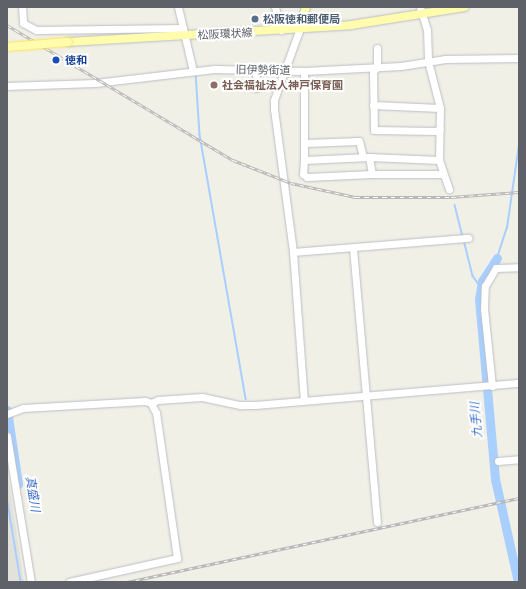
<!DOCTYPE html>
<html>
<head>
<meta charset="utf-8">
<style>
  body { margin:0 }
  #map { position:relative; width:526px; height:589px; overflow:hidden; background:#f1f0e7; font-family:"Public Sans","Noto Sans JP",sans-serif }
  div>[style] { position:absolute }
  [style*='--x'] { left:calc(var(--x)*1px); top:calc(var(--y)*1px); width:calc(var(--w)*1px); rotate:calc(var(--a)*1deg) }
  .industrial>* { inset:0; background:#e2e2db }
  .stream>* { height:1.5px; margin:-0.75px; padding:0 0.75px; transform-origin:0.75px; border-radius:0.75px; background:#a9cfff }
  .river>* { height:9px; margin:-4.5px; padding:0 4.5px; transform-origin:4.5px; border-radius:4.5px; background:#a9cfff }
  .roads { filter:drop-shadow(0 0 1px #bbbec3) drop-shadow(0 0 1px #bbbec3) }
  .minor>* { height:7px; margin:-3.5px; padding:0 3.5px; transform-origin:3.5px; border-radius:3.5px; background:#fff }
  .major>* { height:8px; margin:-4px; padding:0 4px; transform-origin:4px; border-radius:4px; background:#fffcae }
  .rail>* { height:3px; margin-top:-1.5px; transform-origin:0; background:repeating-linear-gradient(90deg,#fff 0 4.5px,#b8b8b9 0 9px); box-sizing:border-box; border-block:1px solid #b8b8b9 }
  .bridges { filter:drop-shadow(0 0 1px #fce355) drop-shadow(0 0 1px #fce355) }
  .major-bridge>* { height:8px; margin:-4px; padding:0 4px; transform-origin:4px; border-radius:4px; background:#fffcae }
  .dots>* { width:11px; height:11px; translate:-50% -50%; box-sizing:border-box; border:2px solid #fff; border-radius:50% }
  span { translate:-50% -50%; white-space:nowrap; text-align:center; line-height:1.15; -webkit-text-stroke:4px #fff; paint-order:stroke }
  .service-label { font-size:11px; color:#4e5e75; font-weight:700 }
  .left { translate:0 -50%; text-align:left }
  .street-label { font-size:11px; color:#5e6168 }
  .transit-label { font-size:11px; color:#164399; font-weight:700 }
  .education-label { font-size:11px; color:#785e54; font-weight:700 }
  .water-label { font-size:12px; color:#4173cd; font-style:italic }
  .frame { position:absolute; inset:0; border:8px solid #5e6168; pointer-events:none }
</style>
</head>
<body>
<div id="map">
  <div class="industrial">
    <i style="clip-path:polygon(7px 470px,24px 582px,7px 582px)"></i>
  </div>
  <div class="stream">
    <i style="--x:189;--y:38;--w:24;--a:78"></i>
    <i style="--x:196;--y:73;--w:62;--a:86.3"></i>
    <i style="--x:200;--y:135;--w:268;--a:80.1"></i>
    <i style="--x:455;--y:205;--w:32;--a:76"></i>
    <i style="--x:464;--y:240;--w:37;--a:76"></i>
    <i style="--x:473;--y:276;--w:12;--a:55"></i>
    <i style="--x:497;--y:258;--w:32;--a:-72"></i>
    <i style="--x:507;--y:228;--w:84;--a:-81.8"></i>
    <i style="--x:7;--y:497;--w:86;--a:80.6"></i>
  </div>
  <div class="river">
    <i style="--x:497;--y:258;--w:27;--a:123"></i>
    <i style="--x:482;--y:281;--w:18;--a:99"></i>
    <i style="--x:479;--y:299;--w:181;--a:84.9"></i>
    <i style="--x:495;--y:479;--w:106;--a:77.4"></i>
    <i style="--x:7;--y:410;--w:75;--a:81.5"></i>
  </div>
  <div class="roads">
    <div class="minor">
      <i style="--x:22;--y:7;--w:16;--a:86"></i>
      <i style="--x:23;--y:23;--w:15;--a:28"></i>
      <i style="--x:36;--y:30;--w:147;--a:-0.8"></i>
      <i style="--x:178;--y:7;--w:66;--a:76.8"></i>
      <i style="--x:275;--y:7;--w:24;--a:75"></i>
      <i style="--x:420;--y:7;--w:24;--a:73"></i>
      <i style="--x:427;--y:30;--w:31;--a:88"></i>
      <i style="--x:428;--y:61;--w:49;--a:75.7"></i>
      <i style="--x:440;--y:108;--w:52;--a:91.1"></i>
      <i style="--x:439;--y:160;--w:31;--a:71"></i>
      <i style="--x:300;--y:28;--w:77;--a:109.9"></i>
      <i style="--x:274;--y:100;--w:9;--a:90"></i>
      <i style="--x:274;--y:109;--w:144;--a:82.4"></i>
      <i style="--x:293;--y:252;--w:149;--a:85.8"></i>
      <i style="--x:377;--y:48;--w:19;--a:90"></i>
      <i style="--x:377;--y:67;--w:6;--a:129"></i>
      <i style="--x:373;--y:72;--w:58;--a:89"></i>
      <i style="--x:374;--y:130;--w:61;--a:0.9"></i>
      <i style="--x:435;--y:131;--w:5;--a:-22"></i>
      <i style="--x:304;--y:71;--w:89;--a:90"></i>
      <i style="--x:304;--y:160;--w:65;--a:-2.6"></i>
      <i style="--x:369;--y:157;--w:70;--a:2.5"></i>
      <i style="--x:7;--y:86;--w:88;--a:-2"></i>
      <i style="--x:95;--y:83;--w:120;--a:-6.7"></i>
      <i style="--x:214;--y:69;--w:90;--a:1.3"></i>
      <i style="--x:304;--y:71;--w:97;--a:-3"></i>
      <i style="--x:401;--y:66;--w:45;--a:-9"></i>
      <i style="--x:445;--y:59;--w:74;--a:-0.8"></i>
      <i style="--x:256;--y:88;--w:18;--a:-90"></i>
      <i style="--x:373;--y:105;--w:67;--a:2.6"></i>
      <i style="--x:305;--y:143;--w:54;--a:-2.1"></i>
      <i style="--x:359;--y:141;--w:16;--a:76"></i>
      <i style="--x:369;--y:157;--w:17;--a:80"></i>
      <i style="--x:372;--y:174;--w:70;--a:0"></i>
      <i style="--x:304;--y:160;--w:14;--a:94"></i>
      <i style="--x:303;--y:174;--w:5;--a:37"></i>
      <i style="--x:307;--y:177;--w:65;--a:-2.6"></i>
      <i style="--x:353;--y:248;--w:275;--a:85"></i>
      <i style="--x:293;--y:252;--w:176;--a:-4.6"></i>
      <i style="--x:492;--y:386;--w:77;--a:-95.9"></i>
      <i style="--x:484;--y:309;--w:23;--a:-88"></i>
      <i style="--x:485;--y:286;--w:21;--a:-59"></i>
      <i style="--x:496;--y:268;--w:23;--a:-2"></i>
      <i style="--x:7;--y:414;--w:17;--a:-21"></i>
      <i style="--x:23;--y:408;--w:122;--a:-3.3"></i>
      <i style="--x:145;--y:401;--w:6;--a:18"></i>
      <i style="--x:151;--y:403;--w:8;--a:-23"></i>
      <i style="--x:158;--y:400;--w:44;--a:-3.9"></i>
      <i style="--x:202;--y:397;--w:40;--a:12"></i>
      <i style="--x:241;--y:405;--w:14;--a:0"></i>
      <i style="--x:255;--y:405;--w:265;--a:-4.8"></i>
      <i style="--x:7;--y:436;--w:148;--a:80.7"></i>
      <i style="--x:498;--y:461;--w:21;--a:-5"></i>
      <i style="--x:69;--y:582;--w:111;--a:-12.5"></i>
      <i style="--x:177;--y:558;--w:147;--a:-98.2"></i>
      <i style="--x:156;--y:413;--w:11;--a:-117"></i>
    </div>
    <div class="major">
      <i style="--x:300;--y:28;--w:22;--a:-74"></i>
      <i style="--x:68;--y:42;--w:284;--a:-3.4"></i>
      <i style="--x:351;--y:25;--w:115;--a:-9"></i>
    </div>
  </div>
  <div class="rail">
    <i style="--x:7;--y:25;--w:263;--a:30.9"></i>
    <i style="--x:233;--y:160;--w:62;--a:21.6"></i>
    <i style="--x:291;--y:183;--w:66;--a:12.3"></i>
    <i style="--x:355;--y:197;--w:96;--a:0"></i>
    <i style="--x:451;--y:197;--w:68;--a:-4.2"></i>
    <i style="--x:127;--y:582;--w:401;--a:-12.1"></i>
  </div>
  <div class="bridges">
    <div class="major-bridge">
      <i style="--x:7;--y:47;--w:61;--a:-4.7"></i>
    </div>
  </div>
  <div class="dots">
    <i style="left:255px;top:19px;background:#5c6f8a"></i>
    <i style="left:56px;top:60px;background:#1a4fb4"></i>
    <i style="left:214px;top:85px;background:#8d6e63"></i>
  </div>
  <div class="service-label">
    <span class="left" style="left:263px;top:19px">松阪徳和郵便局</span>
  </div>
  <div class="street-label">
    <span style="left:225px;top:34px;rotate:-3deg">松阪環状線</span>
    <span style="left:263px;top:70px;rotate:1deg">旧伊勢街道</span>
  </div>
  <div class="transit-label">
    <span class="left" style="left:65px;top:60px">徳和</span>
  </div>
  <div class="education-label">
    <span class="left" style="left:222px;top:85px">社会福祉法人神戸保育園</span>
  </div>
  <div class="water-label">
    <span style="left:477px;top:420px;rotate:-95deg">九手川</span>
    <span style="left:32px;top:494px;rotate:81deg">真盛川</span>
  </div>
  <div class="frame"></div>
</div>
</body>
</html>
